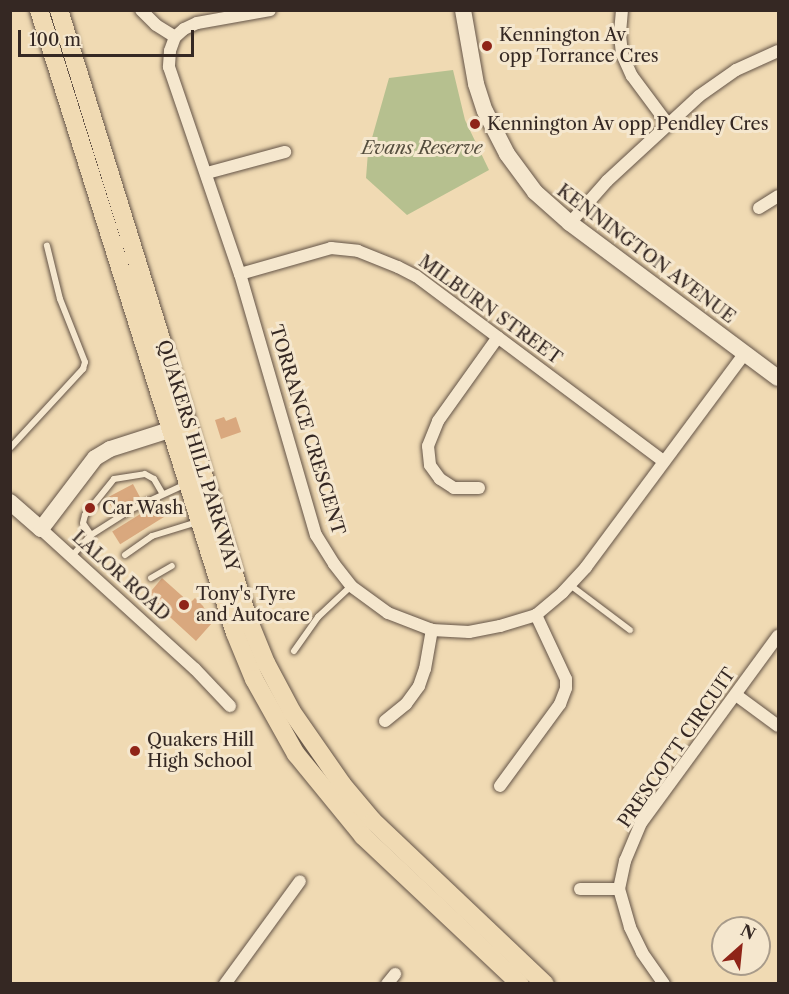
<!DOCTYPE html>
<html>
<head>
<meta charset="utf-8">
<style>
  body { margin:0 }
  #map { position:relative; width:789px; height:994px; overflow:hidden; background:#f0dab3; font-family:"Libre Caslon Text",serif }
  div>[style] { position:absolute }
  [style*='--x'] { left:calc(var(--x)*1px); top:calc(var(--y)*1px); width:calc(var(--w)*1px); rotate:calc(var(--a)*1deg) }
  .green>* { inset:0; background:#b6c08f }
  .building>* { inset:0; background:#d9a87e; transform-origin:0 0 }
  .roads { filter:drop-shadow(0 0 2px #645447) drop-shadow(0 0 2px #645447) }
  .lane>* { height:6px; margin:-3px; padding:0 3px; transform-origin:3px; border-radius:3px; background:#f5e7ce }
  .street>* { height:12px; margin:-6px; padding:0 6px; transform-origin:6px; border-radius:6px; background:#f5e7ce }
  .secondary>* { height:16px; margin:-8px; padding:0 8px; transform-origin:8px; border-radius:8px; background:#f5e7ce }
  .primary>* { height:18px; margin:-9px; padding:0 9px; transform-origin:9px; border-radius:9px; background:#f0dab3 }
  .dots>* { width:16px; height:16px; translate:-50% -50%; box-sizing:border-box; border:3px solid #f5e7ce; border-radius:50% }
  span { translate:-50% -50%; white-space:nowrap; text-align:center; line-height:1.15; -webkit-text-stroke:6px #f5e7ce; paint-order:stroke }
  .poi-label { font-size:18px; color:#352823 }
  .left { translate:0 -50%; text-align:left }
  .park-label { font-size:18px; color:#554e3e; font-style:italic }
  .street-label { font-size:18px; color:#352823 }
  .frame { position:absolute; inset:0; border:12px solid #352823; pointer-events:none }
  .north { position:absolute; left:711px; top:916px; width:60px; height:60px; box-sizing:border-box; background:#f5e7ce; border:2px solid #a89b8a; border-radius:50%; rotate:27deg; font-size:16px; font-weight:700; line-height:24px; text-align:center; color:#352823 }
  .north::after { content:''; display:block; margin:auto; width:21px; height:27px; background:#8f2418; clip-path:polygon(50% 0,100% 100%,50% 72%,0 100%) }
  .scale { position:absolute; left:18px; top:30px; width:176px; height:27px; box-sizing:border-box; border:3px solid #352823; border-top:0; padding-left:8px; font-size:18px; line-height:21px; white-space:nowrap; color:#352823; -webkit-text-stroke:4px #f5e7ce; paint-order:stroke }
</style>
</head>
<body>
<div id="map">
  <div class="green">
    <i style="clip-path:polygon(453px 70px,465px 120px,489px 170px,407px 215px,366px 178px,368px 152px,389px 78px)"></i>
  </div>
  <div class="building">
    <i style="clip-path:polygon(224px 417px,226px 421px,236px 417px,241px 432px,221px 439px,215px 420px)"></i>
    <i style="left:133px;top:484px;width:17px;height:30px;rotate:62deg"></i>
    <i style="left:158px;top:503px;width:15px;height:54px;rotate:58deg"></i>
    <i style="clip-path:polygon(162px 578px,190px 603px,195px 598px,203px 606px,212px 623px,196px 641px,147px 596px)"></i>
  </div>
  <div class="roads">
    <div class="lane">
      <i style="--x:10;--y:448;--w:108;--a:-47.3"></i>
      <i style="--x:83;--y:369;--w:7;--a:-74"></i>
      <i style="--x:85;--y:362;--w:68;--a:-111.6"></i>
      <i style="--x:60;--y:299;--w:55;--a:-103.8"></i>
      <i style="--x:91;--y:535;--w:14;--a:-124"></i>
      <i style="--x:83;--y:523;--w:8;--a:-76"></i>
      <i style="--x:85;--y:515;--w:46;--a:-51.1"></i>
      <i style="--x:114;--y:479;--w:31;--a:-9"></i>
      <i style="--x:145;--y:474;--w:10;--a:29"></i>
      <i style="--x:154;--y:479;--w:16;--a:60"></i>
      <i style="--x:125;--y:555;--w:33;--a:-35"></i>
      <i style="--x:152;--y:536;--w:47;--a:-17.3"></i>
      <i style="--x:71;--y:557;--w:30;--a:-48"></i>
      <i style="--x:91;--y:535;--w:49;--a:-32.4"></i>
      <i style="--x:132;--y:509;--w:60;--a:-24.8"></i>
      <i style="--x:151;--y:578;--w:24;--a:-30"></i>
      <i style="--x:570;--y:585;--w:75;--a:36.9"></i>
      <i style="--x:294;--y:651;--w:42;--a:-54.8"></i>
      <i style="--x:318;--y:617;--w:45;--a:-43.2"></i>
    </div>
    <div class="street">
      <i style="--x:141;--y:10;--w:21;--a:45"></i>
      <i style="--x:156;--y:25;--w:22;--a:32"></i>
      <i style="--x:270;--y:10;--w:74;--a:169.9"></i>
      <i style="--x:197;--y:23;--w:14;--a:155"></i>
      <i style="--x:184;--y:29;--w:12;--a:138"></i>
      <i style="--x:175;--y:37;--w:15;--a:110"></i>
      <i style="--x:170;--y:51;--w:16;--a:94"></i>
      <i style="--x:169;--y:67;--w:219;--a:71.1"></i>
      <i style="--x:240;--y:274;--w:272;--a:73.8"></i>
      <i style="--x:316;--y:535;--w:34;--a:58"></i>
      <i style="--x:334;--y:564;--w:28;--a:52"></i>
      <i style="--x:351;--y:586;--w:46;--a:36.1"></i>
      <i style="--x:388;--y:613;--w:47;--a:21.1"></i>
      <i style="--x:432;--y:630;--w:37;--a:3"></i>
      <i style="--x:469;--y:632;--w:32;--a:-11"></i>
      <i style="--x:500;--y:626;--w:38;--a:-17"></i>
      <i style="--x:536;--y:615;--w:35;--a:-40"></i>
      <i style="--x:563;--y:592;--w:34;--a:-47"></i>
      <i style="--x:586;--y:567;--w:267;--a:-53.4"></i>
      <i style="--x:622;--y:10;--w:25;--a:95"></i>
      <i style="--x:620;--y:35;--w:19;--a:84"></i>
      <i style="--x:622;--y:54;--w:24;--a:66"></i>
      <i style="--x:632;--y:76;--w:59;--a:53.3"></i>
      <i style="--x:207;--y:173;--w:81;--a:-15.1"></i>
      <i style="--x:759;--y:208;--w:22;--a:-32"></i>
      <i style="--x:570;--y:223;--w:56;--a:-48.6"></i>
      <i style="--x:607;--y:181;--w:125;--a:-42.7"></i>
      <i style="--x:699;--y:96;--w:45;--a:-35.1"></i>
      <i style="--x:736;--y:70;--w:46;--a:-24.3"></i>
      <i style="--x:240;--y:274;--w:95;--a:-15.9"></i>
      <i style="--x:331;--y:248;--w:27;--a:6"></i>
      <i style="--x:358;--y:251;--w:43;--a:21.8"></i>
      <i style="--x:398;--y:267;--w:20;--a:27"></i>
      <i style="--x:416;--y:276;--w:309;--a:36.8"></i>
      <i style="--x:479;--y:488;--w:25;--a:180"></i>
      <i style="--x:454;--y:488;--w:17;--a:-147"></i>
      <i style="--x:440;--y:479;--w:17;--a:-126"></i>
      <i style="--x:430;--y:465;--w:19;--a:-96"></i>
      <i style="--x:428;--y:446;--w:27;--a:-68"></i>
      <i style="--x:438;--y:421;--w:103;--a:-54.5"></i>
      <i style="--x:41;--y:529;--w:208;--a:42.3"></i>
      <i style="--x:195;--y:669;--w:51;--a:46.6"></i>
      <i style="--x:736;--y:695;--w:52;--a:36.4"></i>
      <i style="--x:385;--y:721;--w:27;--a:-39"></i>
      <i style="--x:406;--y:704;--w:22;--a:-54"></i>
      <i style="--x:419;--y:686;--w:18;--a:-71"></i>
      <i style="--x:425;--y:669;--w:40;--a:-80"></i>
      <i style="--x:500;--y:786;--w:102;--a:-53.8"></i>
      <i style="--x:560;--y:704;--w:17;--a:-69"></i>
      <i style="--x:566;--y:688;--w:9;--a:-90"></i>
      <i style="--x:566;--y:679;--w:71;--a:-115.1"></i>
      <i style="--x:580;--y:889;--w:39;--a:0"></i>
      <i style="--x:225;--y:984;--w:127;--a:-53.9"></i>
      <i style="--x:387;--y:984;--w:13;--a:-51"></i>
      <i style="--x:664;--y:984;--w:39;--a:-125"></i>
      <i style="--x:642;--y:952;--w:28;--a:-116"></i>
      <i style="--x:630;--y:927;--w:40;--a:-106"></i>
      <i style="--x:619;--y:889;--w:29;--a:-78"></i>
      <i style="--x:625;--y:861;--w:41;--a:-67.2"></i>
      <i style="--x:641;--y:823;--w:232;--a:-53.8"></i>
    </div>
    <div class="secondary">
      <i style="--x:463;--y:10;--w:75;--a:80"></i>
      <i style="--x:476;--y:84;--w:28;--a:72"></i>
      <i style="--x:485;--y:111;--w:48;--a:62.9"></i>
      <i style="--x:507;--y:154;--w:47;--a:53.6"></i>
      <i style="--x:535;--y:192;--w:47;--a:41.5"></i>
      <i style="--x:570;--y:223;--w:259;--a:36.7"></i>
      <i style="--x:10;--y:502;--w:41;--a:41.1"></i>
      <i style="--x:41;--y:529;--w:89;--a:-52.7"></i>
      <i style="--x:95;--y:458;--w:17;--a:-31"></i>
      <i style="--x:110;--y:449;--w:76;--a:-17.7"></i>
    </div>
    <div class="primary">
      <i style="--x:39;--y:10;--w:653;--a:72.54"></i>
      <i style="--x:235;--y:633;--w:50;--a:67.6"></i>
      <i style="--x:254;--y:679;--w:86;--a:60.8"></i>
      <i style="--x:296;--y:754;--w:106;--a:50.7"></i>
      <i style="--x:363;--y:836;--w:216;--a:43.3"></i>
      <i style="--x:59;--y:10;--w:638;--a:72.76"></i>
      <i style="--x:248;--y:619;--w:48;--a:67.8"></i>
      <i style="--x:266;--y:663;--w:55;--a:62"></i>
      <i style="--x:292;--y:712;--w:88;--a:55.2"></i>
      <i style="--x:342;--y:784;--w:48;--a:50"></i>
      <i style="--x:373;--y:821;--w:237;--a:43.5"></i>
    </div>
  </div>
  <div class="dots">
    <i style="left:487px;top:46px;background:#8f2418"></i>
    <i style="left:475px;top:124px;background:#8f2418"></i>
    <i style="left:90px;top:508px;background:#8f2418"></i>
    <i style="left:184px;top:605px;background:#8f2418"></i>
    <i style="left:135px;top:751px;background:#8f2418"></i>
  </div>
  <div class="poi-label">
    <span class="left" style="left:499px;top:46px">Kennington Av<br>opp Torrance Cres</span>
    <span class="left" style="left:487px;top:124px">Kennington Av opp Pendley Cres</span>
    <span class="left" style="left:102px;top:508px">Car Wash</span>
    <span class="left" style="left:196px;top:605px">Tony's Tyre<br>and Autocare</span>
    <span class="left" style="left:147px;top:751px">Quakers Hill<br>High School</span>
  </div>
  <div class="park-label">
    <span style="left:422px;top:148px">Evans Reserve</span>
  </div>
  <div class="street-label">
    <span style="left:646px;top:254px;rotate:37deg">KENNINGTON AVENUE</span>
    <span style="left:490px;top:310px;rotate:36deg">MILBURN STREET</span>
    <span style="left:307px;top:430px;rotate:73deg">TORRANCE CRESCENT</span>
    <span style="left:198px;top:456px;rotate:73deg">QUAKERS HILL PARKWAY</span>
    <span style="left:121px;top:576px;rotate:42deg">LALOR ROAD</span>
    <span style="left:677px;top:748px;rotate:-55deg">PRESCOTT CIRCUIT</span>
  </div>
  <div class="frame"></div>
  <div class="north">N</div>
  <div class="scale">100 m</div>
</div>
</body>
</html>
